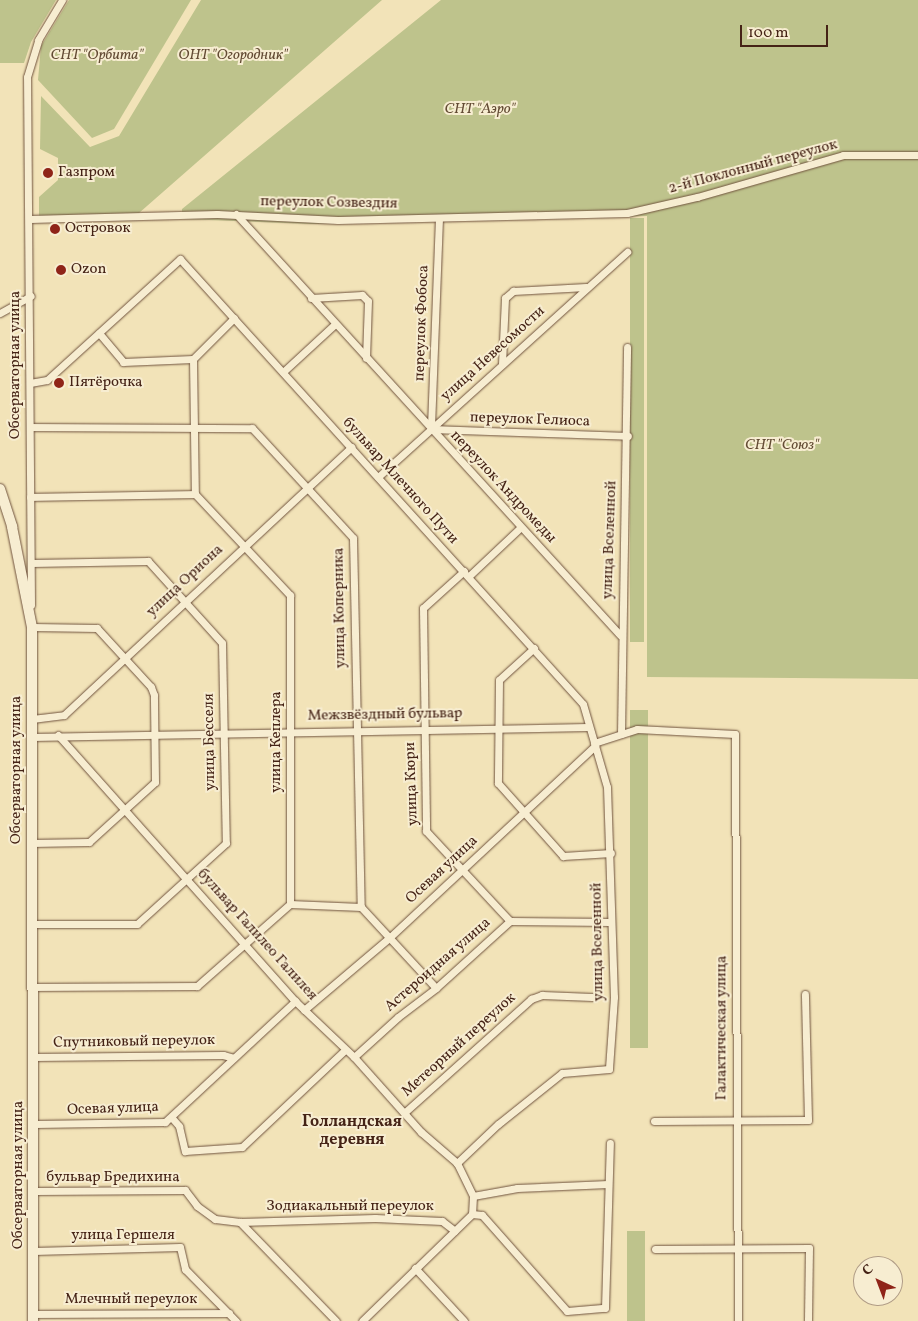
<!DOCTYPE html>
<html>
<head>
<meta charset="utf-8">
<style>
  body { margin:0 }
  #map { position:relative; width:918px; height:1321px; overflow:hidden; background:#f2e3b8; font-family:Vollkorn,serif }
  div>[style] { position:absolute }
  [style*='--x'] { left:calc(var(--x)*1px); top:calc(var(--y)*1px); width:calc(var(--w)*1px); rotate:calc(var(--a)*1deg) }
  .green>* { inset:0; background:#bec38c; transform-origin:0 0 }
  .roads { filter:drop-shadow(0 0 1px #70533e) drop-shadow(0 0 1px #70533e) }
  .minor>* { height:7px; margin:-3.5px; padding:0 3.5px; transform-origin:3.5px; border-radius:3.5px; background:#f7edd1 }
  .secondary>* { height:10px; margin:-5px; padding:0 5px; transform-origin:5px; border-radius:5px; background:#f7edd1 }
  .dots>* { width:14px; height:14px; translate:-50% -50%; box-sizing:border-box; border:2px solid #f7edd1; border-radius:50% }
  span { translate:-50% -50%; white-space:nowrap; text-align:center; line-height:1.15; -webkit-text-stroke:4px #f7edd1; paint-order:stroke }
  .park-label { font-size:15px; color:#634b34; font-style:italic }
  .street-label { font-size:15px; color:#452316 }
  .poi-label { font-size:15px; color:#452316 }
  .left { translate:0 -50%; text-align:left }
  .neighbourhood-label { font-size:16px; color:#452316; font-weight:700 }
  .north { position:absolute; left:853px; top:1256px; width:50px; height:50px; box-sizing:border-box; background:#f7edd1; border:1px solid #b09c86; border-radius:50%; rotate:317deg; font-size:14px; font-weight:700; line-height:20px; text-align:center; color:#452316 }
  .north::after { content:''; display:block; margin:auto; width:18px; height:22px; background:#8f2418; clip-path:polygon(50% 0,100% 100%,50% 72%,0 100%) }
  .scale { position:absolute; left:740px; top:25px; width:88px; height:22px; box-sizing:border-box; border:2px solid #452316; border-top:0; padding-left:6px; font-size:15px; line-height:18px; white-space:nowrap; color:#452316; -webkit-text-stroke:4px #f7edd1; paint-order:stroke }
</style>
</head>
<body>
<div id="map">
  <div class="green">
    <i style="clip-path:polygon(0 0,56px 0,31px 42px,24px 63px,0 63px)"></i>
    <i style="clip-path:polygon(69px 0,191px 0,114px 129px,92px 138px,38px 80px,41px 46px)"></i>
    <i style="clip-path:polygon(201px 0,382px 0,139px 213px,39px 216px,39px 197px,58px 180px,58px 158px,40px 149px,41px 96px,90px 147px,119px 136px)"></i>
    <i style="clip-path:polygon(441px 0,918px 0,918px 679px,647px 677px,647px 216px,311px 224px,182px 219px,182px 209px)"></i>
    <i style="left:630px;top:218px;width:14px;height:424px"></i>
    <i style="left:630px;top:710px;width:18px;height:338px"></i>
    <i style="left:627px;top:1231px;width:18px;height:90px"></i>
  </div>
  <div class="roads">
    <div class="minor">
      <i style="--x:236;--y:214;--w:570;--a:47.63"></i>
      <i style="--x:439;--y:218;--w:211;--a:92.2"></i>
      <i style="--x:431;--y:429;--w:197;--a:2"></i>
      <i style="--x:30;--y:219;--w:187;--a:-1.5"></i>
      <i style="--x:217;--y:214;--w:121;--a:2.8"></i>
      <i style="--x:338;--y:220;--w:289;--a:-1.4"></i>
      <i style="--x:627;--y:213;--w:72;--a:-12.9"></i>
      <i style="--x:697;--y:197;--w:152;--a:-16"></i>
      <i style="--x:843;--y:155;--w:75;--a:0"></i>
      <i style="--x:311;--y:298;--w:51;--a:-3.4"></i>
      <i style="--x:362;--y:295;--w:8;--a:45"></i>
      <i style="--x:368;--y:301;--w:57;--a:92"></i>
      <i style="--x:0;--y:313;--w:35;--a:-29"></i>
      <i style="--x:99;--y:333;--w:38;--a:50"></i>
      <i style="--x:123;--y:362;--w:70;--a:-2.5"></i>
      <i style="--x:193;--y:359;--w:58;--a:-45"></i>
      <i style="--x:193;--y:359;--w:135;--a:89.2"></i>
      <i style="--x:502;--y:364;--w:66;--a:-87.4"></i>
      <i style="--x:505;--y:298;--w:11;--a:-41"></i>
      <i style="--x:513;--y:291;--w:73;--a:-3.1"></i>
      <i style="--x:283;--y:372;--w:71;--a:-42.7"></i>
      <i style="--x:30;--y:383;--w:17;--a:-10"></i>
      <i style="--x:47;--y:380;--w:180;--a:-42.3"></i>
      <i style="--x:180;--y:259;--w:600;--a:47.84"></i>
      <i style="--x:583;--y:704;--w:86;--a:73.9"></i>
      <i style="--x:607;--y:787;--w:210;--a:88.1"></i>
      <i style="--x:614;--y:997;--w:72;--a:94"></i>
      <i style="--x:609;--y:1069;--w:47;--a:175.1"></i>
      <i style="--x:562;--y:1073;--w:82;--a:141.4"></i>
      <i style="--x:498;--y:1124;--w:57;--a:136.4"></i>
      <i style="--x:30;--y:427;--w:222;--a:0.3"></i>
      <i style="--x:252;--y:428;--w:149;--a:47.4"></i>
      <i style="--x:353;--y:538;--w:369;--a:88.8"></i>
      <i style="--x:361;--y:907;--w:110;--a:47.2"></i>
      <i style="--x:378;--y:477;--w:336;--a:-42.1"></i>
      <i style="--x:30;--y:497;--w:165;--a:-1"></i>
      <i style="--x:195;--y:494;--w:139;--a:46.8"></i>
      <i style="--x:290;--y:595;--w:309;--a:90"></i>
      <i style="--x:290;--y:904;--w:124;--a:138.6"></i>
      <i style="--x:197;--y:986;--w:164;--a:179.7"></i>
      <i style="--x:31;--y:563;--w:117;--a:-1"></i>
      <i style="--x:148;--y:561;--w:110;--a:47.9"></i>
      <i style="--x:222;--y:643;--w:200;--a:88.9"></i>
      <i style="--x:226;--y:843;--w:120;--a:137.7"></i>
      <i style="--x:137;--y:924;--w:104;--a:180"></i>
      <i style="--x:464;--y:571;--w:55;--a:137.9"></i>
      <i style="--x:423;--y:608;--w:223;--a:89.2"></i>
      <i style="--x:426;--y:831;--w:123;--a:47"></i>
      <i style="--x:469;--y:576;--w:71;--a:-43.3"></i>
      <i style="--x:31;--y:605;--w:528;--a:-90.43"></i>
      <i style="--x:27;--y:77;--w:39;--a:-73"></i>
      <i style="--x:38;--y:40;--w:47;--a:-59"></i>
      <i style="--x:534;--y:648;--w:47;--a:137.6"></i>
      <i style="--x:499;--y:680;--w:103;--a:90.6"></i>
      <i style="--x:498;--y:783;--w:98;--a:48.3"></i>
      <i style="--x:563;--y:856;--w:48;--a:-3.6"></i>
      <i style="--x:32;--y:719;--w:32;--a:-7"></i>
      <i style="--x:64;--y:715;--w:393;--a:-43"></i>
      <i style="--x:621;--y:734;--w:387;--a:-89.1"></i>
      <i style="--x:58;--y:735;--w:356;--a:48.3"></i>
      <i style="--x:295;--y:1001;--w:81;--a:43.5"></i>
      <i style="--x:354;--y:1057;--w:101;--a:48.2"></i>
      <i style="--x:421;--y:1132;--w:48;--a:40.7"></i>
      <i style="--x:457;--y:1163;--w:37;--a:64"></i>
      <i style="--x:473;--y:1196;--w:18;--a:93"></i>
      <i style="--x:472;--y:1214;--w:153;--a:135.8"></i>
      <i style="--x:32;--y:737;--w:556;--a:-1.03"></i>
      <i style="--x:594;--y:743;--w:45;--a:-18"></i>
      <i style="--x:637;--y:729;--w:98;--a:2.9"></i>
      <i style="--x:735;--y:734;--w:587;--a:89.71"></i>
      <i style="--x:31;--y:843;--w:58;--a:-1"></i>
      <i style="--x:89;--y:842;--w:89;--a:-42.3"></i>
      <i style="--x:155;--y:782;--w:87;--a:-90.7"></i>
      <i style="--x:154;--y:695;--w:9;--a:-111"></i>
      <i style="--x:151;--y:687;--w:80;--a:-132.5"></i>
      <i style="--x:97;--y:628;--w:65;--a:-179.1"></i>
      <i style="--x:32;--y:627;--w:3;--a:-90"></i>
      <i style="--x:290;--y:904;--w:71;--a:2.4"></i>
      <i style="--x:304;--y:1010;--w:111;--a:-40.3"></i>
      <i style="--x:389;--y:938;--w:282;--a:-43"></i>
      <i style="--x:34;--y:1057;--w:189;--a:-0.6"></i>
      <i style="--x:223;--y:1055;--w:11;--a:15"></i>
      <i style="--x:354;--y:1057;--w:59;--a:-42.3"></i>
      <i style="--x:398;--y:1017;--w:48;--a:-37.3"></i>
      <i style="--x:436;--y:988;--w:100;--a:-42.2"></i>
      <i style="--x:510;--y:921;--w:100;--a:0.6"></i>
      <i style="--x:404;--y:1113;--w:171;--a:-41.9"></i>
      <i style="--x:531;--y:999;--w:12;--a:-20"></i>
      <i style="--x:542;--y:995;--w:50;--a:2.3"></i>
      <i style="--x:172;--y:1118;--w:11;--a:49"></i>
      <i style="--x:179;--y:1126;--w:26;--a:77"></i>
      <i style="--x:185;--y:1151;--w:57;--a:-4"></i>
      <i style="--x:242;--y:1147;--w:141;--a:-43.3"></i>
      <i style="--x:654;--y:1121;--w:154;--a:-0.4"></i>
      <i style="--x:808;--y:1120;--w:126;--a:-91.4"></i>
      <i style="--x:35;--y:1124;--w:130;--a:-0.9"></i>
      <i style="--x:165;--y:1122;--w:178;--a:-42.9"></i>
      <i style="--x:34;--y:1191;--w:151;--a:-0.4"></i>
      <i style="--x:185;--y:1190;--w:20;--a:53"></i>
      <i style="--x:197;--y:1206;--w:22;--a:36"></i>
      <i style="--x:215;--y:1219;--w:25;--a:7"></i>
      <i style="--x:240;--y:1222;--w:135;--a:-1.7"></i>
      <i style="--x:375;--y:1218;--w:67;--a:2.6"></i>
      <i style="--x:442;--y:1221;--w:16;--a:38"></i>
      <i style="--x:473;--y:1196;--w:45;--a:-10.3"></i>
      <i style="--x:517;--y:1188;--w:91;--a:-2.5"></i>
      <i style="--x:472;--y:1214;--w:10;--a:6"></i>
      <i style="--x:482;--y:1215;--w:128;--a:48.5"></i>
      <i style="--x:567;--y:1311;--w:38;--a:-5"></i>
      <i style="--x:605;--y:1308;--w:165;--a:-88.3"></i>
      <i style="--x:240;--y:1222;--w:138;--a:45.9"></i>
      <i style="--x:655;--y:1249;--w:154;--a:-0.4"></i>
      <i style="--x:809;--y:1248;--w:73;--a:90.8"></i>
      <i style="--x:34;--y:1251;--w:146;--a:-1.6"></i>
      <i style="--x:180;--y:1247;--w:23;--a:77"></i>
      <i style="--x:185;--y:1269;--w:73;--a:45.6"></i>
      <i style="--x:415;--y:1268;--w:72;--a:47.2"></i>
      <i style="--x:33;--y:1314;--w:196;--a:-0.3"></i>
    </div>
    <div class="secondary">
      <i style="--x:0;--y:489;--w:40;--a:72"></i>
      <i style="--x:12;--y:527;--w:102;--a:78.7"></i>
      <i style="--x:32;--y:627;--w:694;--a:89.92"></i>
    </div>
  </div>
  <div class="dots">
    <i style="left:48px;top:173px;background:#8f2418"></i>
    <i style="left:55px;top:229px;background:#8f2418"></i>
    <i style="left:61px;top:270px;background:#8f2418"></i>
    <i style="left:59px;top:383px;background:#8f2418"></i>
  </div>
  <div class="park-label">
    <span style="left:97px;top:56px">СНТ "Орбита"</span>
    <span style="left:233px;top:56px">ОНТ "Огородник"</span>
    <span style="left:480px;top:110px">СНТ "Аэро"</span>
    <span style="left:782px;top:446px">СНТ "Союз"</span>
  </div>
  <div class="street-label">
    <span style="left:753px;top:167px;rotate:-15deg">2-й Поклонный переулок</span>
    <span style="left:329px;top:203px;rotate:1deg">переулок Созвездия</span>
    <span style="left:422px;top:323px;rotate:-88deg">переулок Фобоса</span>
    <span style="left:493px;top:354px;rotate:-42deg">улица Невесомости</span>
    <span style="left:16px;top:365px;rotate:-90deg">Обсерваторная улица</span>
    <span style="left:530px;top:420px;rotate:2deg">переулок Гелиоса</span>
    <span style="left:400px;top:481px;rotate:48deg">бульвар Млечного Пути</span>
    <span style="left:503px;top:487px;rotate:47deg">переулок Андромеды</span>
    <span style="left:610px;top:540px;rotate:-88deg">улица Вселенной</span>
    <span style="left:185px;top:581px;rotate:-43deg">улица Ориона</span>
    <span style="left:340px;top:608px;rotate:-91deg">улица Коперника</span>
    <span style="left:385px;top:715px;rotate:-1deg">Межзвёздный бульвар</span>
    <span style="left:210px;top:742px;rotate:-91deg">улица Бесселя</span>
    <span style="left:277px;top:742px;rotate:-90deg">улица Кеплера</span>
    <span style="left:17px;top:770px;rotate:-90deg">Обсерваторная улица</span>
    <span style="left:412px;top:784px;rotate:-92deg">улица Кюри</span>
    <span style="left:442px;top:870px;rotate:-43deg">Осевая улица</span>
    <span style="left:257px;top:935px;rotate:48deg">бульвар Галилео Галилея</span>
    <span style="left:598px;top:942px;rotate:-91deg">улица Вселенной</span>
    <span style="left:438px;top:965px;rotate:-41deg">Астероидная улица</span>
    <span style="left:722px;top:1028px;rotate:-90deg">Галактическая улица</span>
    <span style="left:134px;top:1042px;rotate:-1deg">Спутниковый переулок</span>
    <span style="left:459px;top:1045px;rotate:-42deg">Метеорный переулок</span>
    <span style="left:113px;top:1109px;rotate:-2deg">Осевая улица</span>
    <span style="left:19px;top:1175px;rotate:-90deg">Обсерваторная улица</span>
    <span style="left:113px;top:1178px">бульвар Бредихина</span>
    <span style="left:350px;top:1207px">Зодиакальный переулок</span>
    <span style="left:123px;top:1236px">улица Гершеля</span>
    <span style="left:131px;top:1300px">Млечный переулок</span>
  </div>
  <div class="poi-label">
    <span class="left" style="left:58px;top:173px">Газпром</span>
    <span class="left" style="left:65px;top:229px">Островок</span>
    <span class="left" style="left:71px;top:270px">Ozon</span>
    <span class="left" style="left:69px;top:383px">Пятёрочка</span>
  </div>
  <div class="neighbourhood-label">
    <span style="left:352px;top:1131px">Голландская<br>деревня</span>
  </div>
  <div class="north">С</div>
  <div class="scale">100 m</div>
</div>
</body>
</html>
